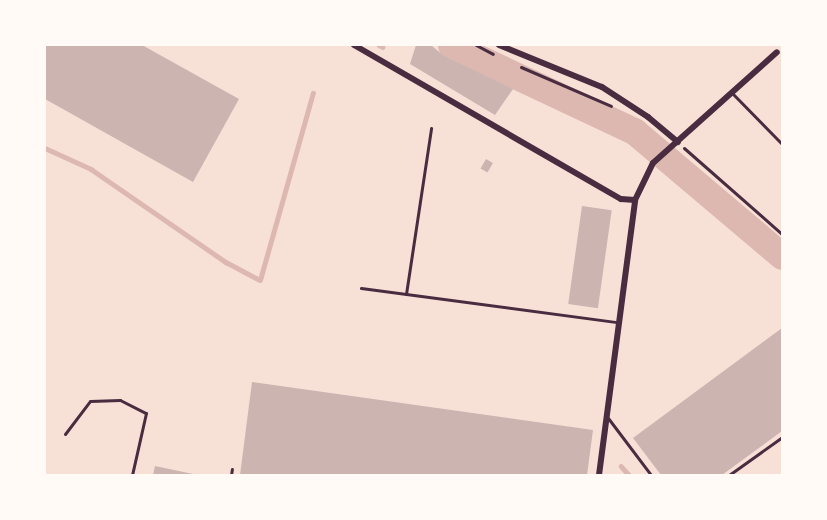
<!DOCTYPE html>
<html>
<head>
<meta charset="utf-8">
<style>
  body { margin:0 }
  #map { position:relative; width:827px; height:520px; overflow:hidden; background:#f7e1d7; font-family:"Alegreya Sans",sans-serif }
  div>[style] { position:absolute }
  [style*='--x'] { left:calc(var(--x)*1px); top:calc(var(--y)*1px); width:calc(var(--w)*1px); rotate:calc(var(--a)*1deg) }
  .stream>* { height:4.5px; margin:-2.25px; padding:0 2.25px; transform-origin:2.25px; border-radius:2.25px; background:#dcb8b0 }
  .river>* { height:27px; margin:-13.5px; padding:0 13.5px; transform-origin:13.5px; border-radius:13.5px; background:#dcb8b0 }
  .building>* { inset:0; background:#ccb4b1; transform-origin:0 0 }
  .path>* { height:3px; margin:-1.5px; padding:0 1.5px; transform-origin:1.5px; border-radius:1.5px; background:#4a2c40 }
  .service>* { height:3px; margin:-1.5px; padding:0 1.5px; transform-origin:1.5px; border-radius:1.5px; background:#4a2c40 }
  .minor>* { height:6px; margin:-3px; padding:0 3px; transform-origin:3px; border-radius:3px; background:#4a2c40 }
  span { translate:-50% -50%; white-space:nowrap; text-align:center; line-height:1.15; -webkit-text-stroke:6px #fffaf5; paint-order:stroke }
  .frame { position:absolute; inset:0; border:46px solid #fffaf5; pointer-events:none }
</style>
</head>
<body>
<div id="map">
  <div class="stream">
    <i style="--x:379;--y:45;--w:4;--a:27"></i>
    <i style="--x:45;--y:148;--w:51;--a:24.5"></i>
    <i style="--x:91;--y:169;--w:164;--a:34.6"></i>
    <i style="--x:226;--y:262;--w:38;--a:28"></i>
    <i style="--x:260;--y:280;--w:194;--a:-74.2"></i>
    <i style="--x:689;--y:165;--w:121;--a:40"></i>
    <i style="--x:621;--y:466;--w:12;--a:48"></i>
  </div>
  <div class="river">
    <i style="--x:451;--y:45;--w:202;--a:25.2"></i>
    <i style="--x:634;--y:131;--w:194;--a:40.2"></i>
  </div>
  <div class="building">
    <i style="clip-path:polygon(45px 45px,142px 45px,239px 99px,193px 182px,45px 99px)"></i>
    <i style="clip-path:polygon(416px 45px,431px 45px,444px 56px,513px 89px,495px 115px,410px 64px)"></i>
    <i style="left:486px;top:159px;width:8px;height:11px;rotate:30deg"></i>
    <i style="left:582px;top:206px;width:30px;height:99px;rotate:8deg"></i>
    <i style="clip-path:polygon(782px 328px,782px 431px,722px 475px,661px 475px,633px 438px)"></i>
    <i style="clip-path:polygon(252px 382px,593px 430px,587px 475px,240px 475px)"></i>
    <i style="clip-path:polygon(155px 466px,193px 474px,193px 475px,153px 475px)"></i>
  </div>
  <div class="path">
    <i style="--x:476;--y:45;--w:19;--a:28"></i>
    <i style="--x:521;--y:67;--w:98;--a:23.4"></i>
    <i style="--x:684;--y:148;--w:130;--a:41.3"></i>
  </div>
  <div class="service">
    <i style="--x:733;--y:94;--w:70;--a:45.6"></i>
    <i style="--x:361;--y:288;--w:258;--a:7.6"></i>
    <i style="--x:406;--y:294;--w:168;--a:-81.4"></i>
    <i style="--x:608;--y:418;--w:71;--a:53"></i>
    <i style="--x:65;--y:434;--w:41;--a:-52.9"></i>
    <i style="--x:90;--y:401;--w:30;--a:-2"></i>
    <i style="--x:120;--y:400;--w:29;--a:27"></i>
    <i style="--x:146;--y:413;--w:64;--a:102.7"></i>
    <i style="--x:231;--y:475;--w:6;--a:-81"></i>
    <i style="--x:729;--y:475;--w:65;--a:-35.6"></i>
  </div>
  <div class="minor">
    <i style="--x:354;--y:45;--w:308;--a:30"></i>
    <i style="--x:621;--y:199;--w:14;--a:4"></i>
    <i style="--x:499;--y:45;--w:111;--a:22.2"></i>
    <i style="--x:602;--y:87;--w:55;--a:33.1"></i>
    <i style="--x:648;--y:117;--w:39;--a:40"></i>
    <i style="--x:599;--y:475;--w:277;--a:-82.5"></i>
    <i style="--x:635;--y:200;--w:41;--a:-64.1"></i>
    <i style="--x:653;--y:163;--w:166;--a:-41.8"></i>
  </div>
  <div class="frame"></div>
</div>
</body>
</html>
